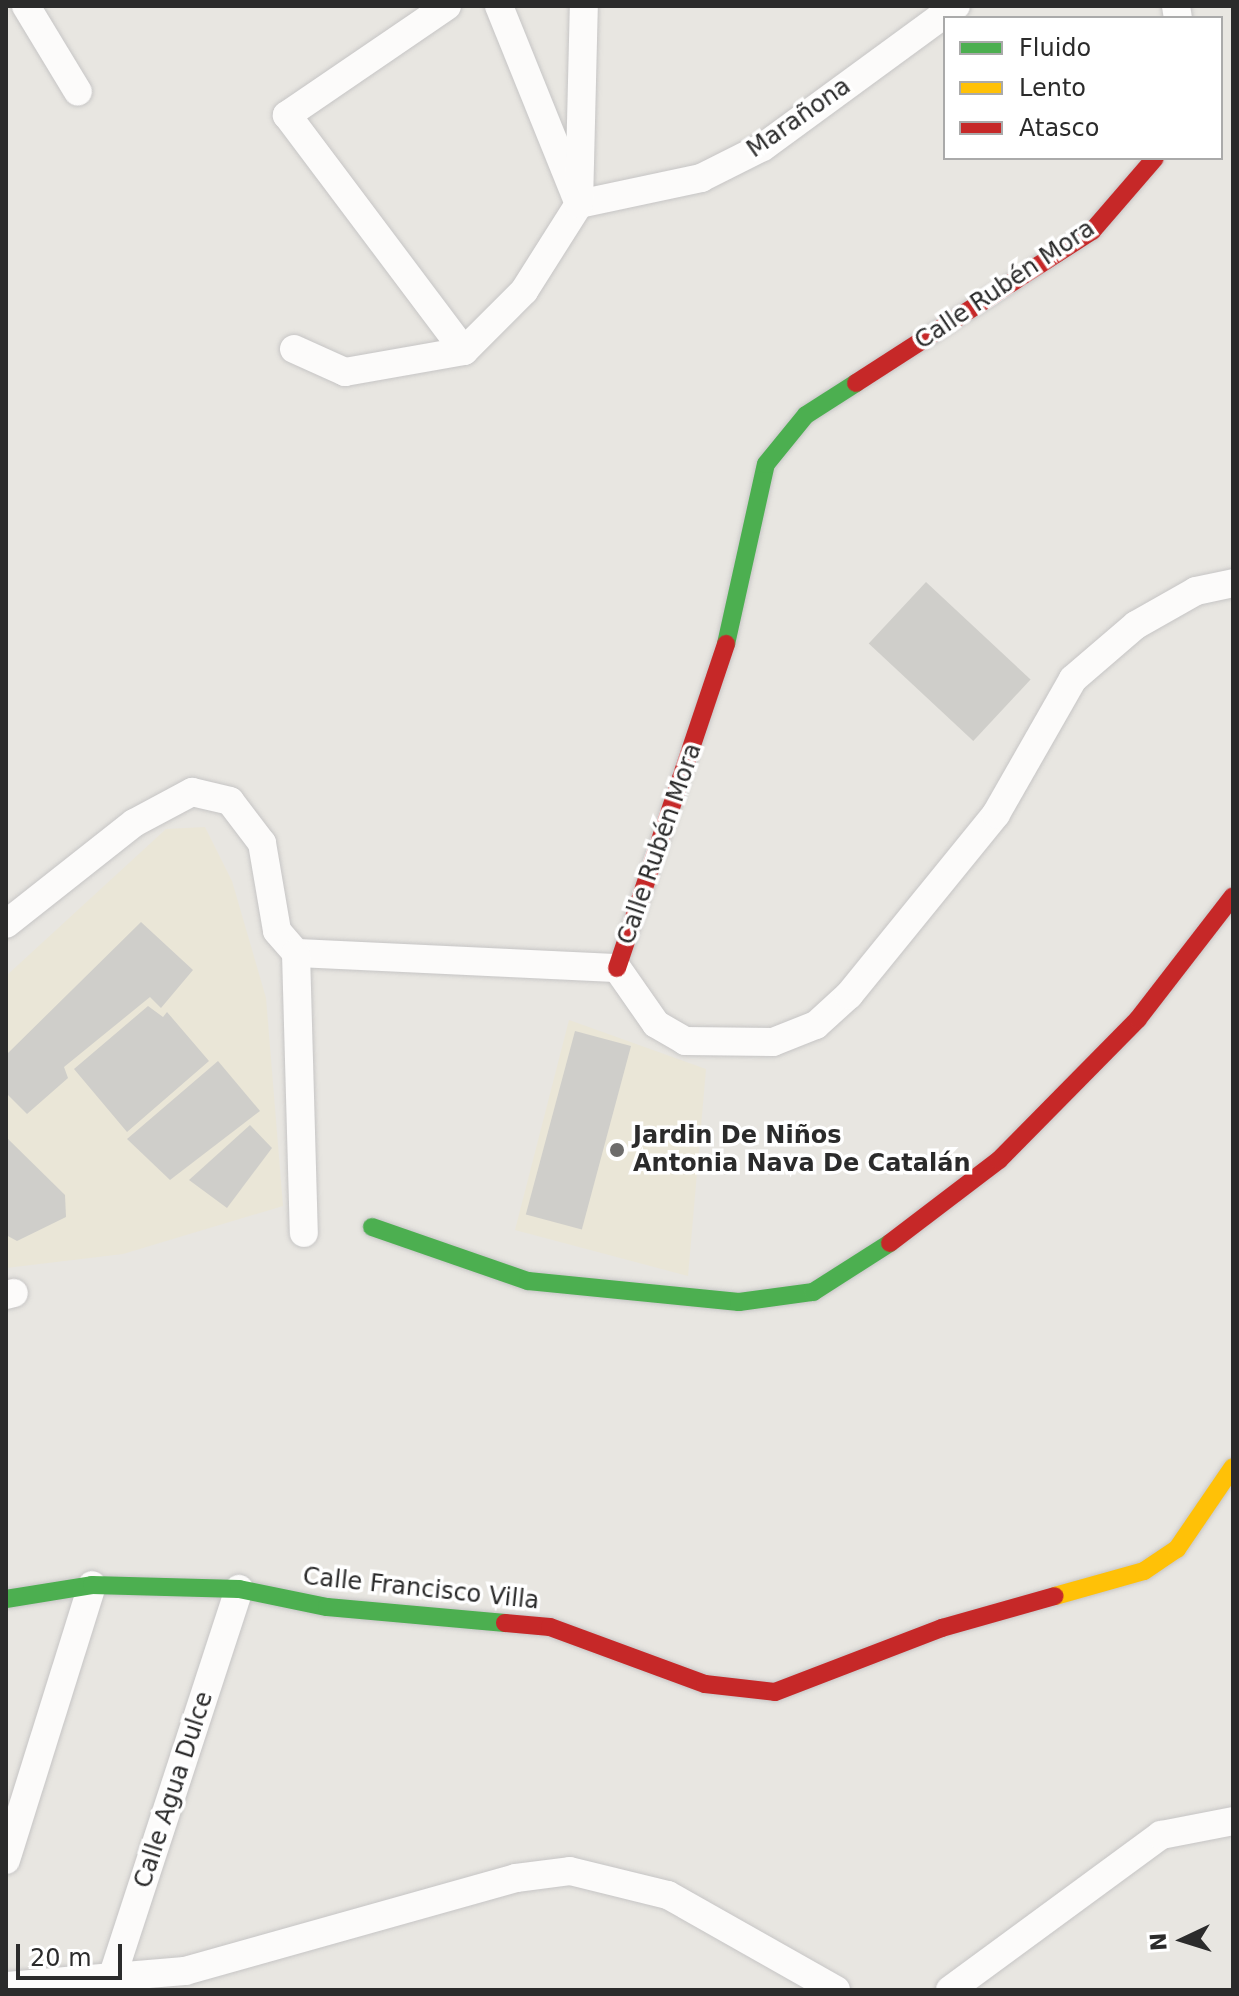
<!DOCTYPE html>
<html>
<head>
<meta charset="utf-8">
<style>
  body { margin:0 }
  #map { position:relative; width:1239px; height:1996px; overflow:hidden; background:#e8e6e1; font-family:"DejaVu Sans",sans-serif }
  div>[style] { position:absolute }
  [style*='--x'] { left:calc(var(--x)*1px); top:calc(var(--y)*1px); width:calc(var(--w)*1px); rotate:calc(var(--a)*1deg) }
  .education>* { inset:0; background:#eae6d7 }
  .building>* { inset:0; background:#cfceca; transform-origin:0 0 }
  .roads { filter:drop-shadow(0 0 2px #c6c5c5) drop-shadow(0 0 2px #c6c5c5) }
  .street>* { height:28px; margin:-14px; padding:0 14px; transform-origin:14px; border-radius:14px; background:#fcfbfa }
  .fast>* { height:18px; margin:-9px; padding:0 9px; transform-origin:9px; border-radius:9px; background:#4caf50 }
  .slow>* { height:18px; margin:-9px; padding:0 9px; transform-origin:9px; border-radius:9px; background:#ffc107 }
  .jam>* { height:18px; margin:-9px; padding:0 9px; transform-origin:9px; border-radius:9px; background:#c62828 }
  .dots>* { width:22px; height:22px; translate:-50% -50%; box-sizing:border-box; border:4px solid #fff; border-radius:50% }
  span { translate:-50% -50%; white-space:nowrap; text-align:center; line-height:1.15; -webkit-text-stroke:7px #fff; paint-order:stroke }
  .street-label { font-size:24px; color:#2b2b2b }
  .poi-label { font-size:24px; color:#2b2b2b; font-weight:700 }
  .left { translate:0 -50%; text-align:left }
  .frame { position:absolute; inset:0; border:8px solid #2b2b2b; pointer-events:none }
  .legend { position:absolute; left:943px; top:16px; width:280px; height:144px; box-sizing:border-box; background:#fff; border:2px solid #aaa; margin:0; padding:10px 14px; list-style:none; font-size:24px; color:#2b2b2b }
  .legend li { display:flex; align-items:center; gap:16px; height:40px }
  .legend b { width:40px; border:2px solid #aaa }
  .north { position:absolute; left:1143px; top:1900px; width:80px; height:80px; -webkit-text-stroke:6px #fff; paint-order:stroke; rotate:266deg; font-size:22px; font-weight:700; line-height:32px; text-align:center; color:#2b2b2b }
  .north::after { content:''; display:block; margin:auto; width:28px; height:36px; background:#2b2b2b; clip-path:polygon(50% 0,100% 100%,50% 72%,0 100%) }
  .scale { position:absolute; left:16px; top:1944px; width:106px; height:36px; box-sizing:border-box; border:4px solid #2b2b2b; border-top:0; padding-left:10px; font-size:24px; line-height:28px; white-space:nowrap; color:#2b2b2b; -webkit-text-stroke:6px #fff; paint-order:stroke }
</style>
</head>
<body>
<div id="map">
  <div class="education">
    <i style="clip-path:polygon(205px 827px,232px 881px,266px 998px,283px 1206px,123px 1254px,6px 1268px,6px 976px,166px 829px)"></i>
    <i style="clip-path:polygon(569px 1020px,706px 1069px,688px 1276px,515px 1230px)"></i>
  </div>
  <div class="building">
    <i style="left:926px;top:582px;width:143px;height:84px;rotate:43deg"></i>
    <i style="clip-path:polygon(141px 922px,193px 970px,161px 1008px,150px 997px,64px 1067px,68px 1078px,27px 1114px,6px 1093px,6px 1055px)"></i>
    <i style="clip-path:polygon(148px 1006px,163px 1017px,167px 1012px,209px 1061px,127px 1132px,74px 1069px)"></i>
    <i style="left:575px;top:1031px;width:58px;height:190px;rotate:15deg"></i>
    <i style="clip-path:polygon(218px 1061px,260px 1111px,170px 1180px,127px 1139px)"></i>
    <i style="clip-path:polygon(250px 1125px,272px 1148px,227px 1208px,189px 1180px)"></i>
    <i style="clip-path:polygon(6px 1137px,65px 1195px,66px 1217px,17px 1241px,6px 1235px)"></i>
  </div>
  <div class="roads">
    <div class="street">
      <i style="--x:26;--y:6;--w:100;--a:58.8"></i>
      <i style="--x:447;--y:6;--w:194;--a:145.7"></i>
      <i style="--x:287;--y:115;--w:295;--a:53.1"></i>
      <i style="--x:499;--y:6;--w:214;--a:68"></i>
      <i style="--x:579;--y:204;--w:125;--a:-12"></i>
      <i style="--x:701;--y:178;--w:69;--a:-26.6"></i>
      <i style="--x:763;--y:147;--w:239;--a:-36.2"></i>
      <i style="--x:1176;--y:6;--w:12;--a:81"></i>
      <i style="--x:294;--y:349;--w:56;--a:24.3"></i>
      <i style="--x:345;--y:372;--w:121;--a:-10"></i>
      <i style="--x:464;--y:351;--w:85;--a:-45"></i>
      <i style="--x:524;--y:291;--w:103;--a:-57.7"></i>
      <i style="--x:579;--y:204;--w:198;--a:-88.6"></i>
      <i style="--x:6;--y:924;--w:163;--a:-38.3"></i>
      <i style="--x:134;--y:823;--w:66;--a:-28.1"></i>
      <i style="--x:192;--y:792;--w:39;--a:13"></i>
      <i style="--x:230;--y:801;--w:53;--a:52.7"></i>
      <i style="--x:262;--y:843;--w:89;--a:80.3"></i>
      <i style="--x:277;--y:931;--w:29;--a:49"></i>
      <i style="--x:296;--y:953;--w:321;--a:2.7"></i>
      <i style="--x:617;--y:968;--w:68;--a:55.1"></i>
      <i style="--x:656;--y:1024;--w:34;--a:30"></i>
      <i style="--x:685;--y:1041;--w:88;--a:0.7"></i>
      <i style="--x:773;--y:1042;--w:46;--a:-21.6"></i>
      <i style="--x:816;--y:1025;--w:45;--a:-42.3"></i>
      <i style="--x:849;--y:995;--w:233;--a:-50.9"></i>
      <i style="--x:996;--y:814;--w:155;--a:-60.3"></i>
      <i style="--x:1073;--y:679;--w:83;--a:-40.6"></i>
      <i style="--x:1136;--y:625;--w:69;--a:-29.5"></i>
      <i style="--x:1196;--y:591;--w:38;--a:-12"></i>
      <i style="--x:296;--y:953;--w:280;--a:88.4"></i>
      <i style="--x:6;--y:1295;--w:8;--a:-14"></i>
      <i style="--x:6;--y:1860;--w:288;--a:-72.6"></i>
      <i style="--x:6;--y:1986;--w:180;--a:-4.8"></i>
      <i style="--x:185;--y:1971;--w:344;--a:-15.7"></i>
      <i style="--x:516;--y:1878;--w:54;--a:-7.4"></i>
      <i style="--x:570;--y:1871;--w:101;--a:13.8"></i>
      <i style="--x:668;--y:1895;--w:193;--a:29.5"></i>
      <i style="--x:108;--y:1990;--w:422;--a:-71.9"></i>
      <i style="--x:950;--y:1990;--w:262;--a:-36.3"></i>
      <i style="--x:1161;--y:1835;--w:73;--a:-11"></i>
    </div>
    <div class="fast">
      <i style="--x:726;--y:644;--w:184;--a:-77.5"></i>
      <i style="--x:766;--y:464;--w:63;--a:-50.8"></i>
      <i style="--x:806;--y:415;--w:59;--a:-32.6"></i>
      <i style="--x:372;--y:1227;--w:165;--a:19.1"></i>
      <i style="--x:528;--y:1281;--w:212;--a:5.7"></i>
      <i style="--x:739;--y:1302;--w:75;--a:-7.7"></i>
      <i style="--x:813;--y:1292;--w:91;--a:-32.5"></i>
      <i style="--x:6;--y:1599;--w:87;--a:-9.2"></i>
      <i style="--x:92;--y:1585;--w:147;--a:1.6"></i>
      <i style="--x:239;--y:1589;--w:90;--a:11.6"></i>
      <i style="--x:327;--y:1607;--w:179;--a:5.1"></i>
    </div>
    <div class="slow">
      <i style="--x:1055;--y:1596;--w:92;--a:-15.7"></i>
      <i style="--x:1144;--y:1571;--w:40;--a:-34"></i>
      <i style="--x:1177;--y:1549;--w:99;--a:-55.7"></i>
    </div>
    <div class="jam">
      <i style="--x:856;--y:383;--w:281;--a:-32.8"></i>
      <i style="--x:1092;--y:231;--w:96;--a:-49.2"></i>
      <i style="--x:617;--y:968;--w:342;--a:-71.4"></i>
      <i style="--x:890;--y:1243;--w:137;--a:-37.3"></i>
      <i style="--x:999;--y:1160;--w:198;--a:-45.4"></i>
      <i style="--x:1138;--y:1019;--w:155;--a:-52.3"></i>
      <i style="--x:505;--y:1623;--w:45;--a:5.1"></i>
      <i style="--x:550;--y:1627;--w:165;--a:20.2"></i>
      <i style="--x:705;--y:1684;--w:70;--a:6.5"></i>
      <i style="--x:775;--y:1692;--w:179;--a:-21"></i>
      <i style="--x:942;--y:1628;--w:117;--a:-15.8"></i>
    </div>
  </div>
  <div class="dots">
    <i style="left:617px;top:1150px;background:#6d6c6b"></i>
  </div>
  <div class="street-label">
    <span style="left:799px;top:118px;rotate:-35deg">Marañona</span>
    <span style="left:1005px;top:285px;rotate:-34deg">Calle Rubén Mora</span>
    <span style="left:660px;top:844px;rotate:-71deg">Calle Rubén Mora</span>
    <span style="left:421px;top:1589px;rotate:6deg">Calle Francisco Villa</span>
    <span style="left:174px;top:1790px;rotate:-72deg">Calle Agua Dulce</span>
  </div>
  <div class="poi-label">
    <span class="left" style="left:633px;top:1150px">Jardin De Niños<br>Antonia Nava De Catalán</span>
  </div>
  <div class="frame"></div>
  <ul class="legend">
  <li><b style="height:10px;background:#4caf50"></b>Fluido</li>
  <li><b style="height:10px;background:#ffc107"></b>Lento</li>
  <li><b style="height:10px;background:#c62828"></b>Atasco</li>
  </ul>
  <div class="north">N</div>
  <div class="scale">20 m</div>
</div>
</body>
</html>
